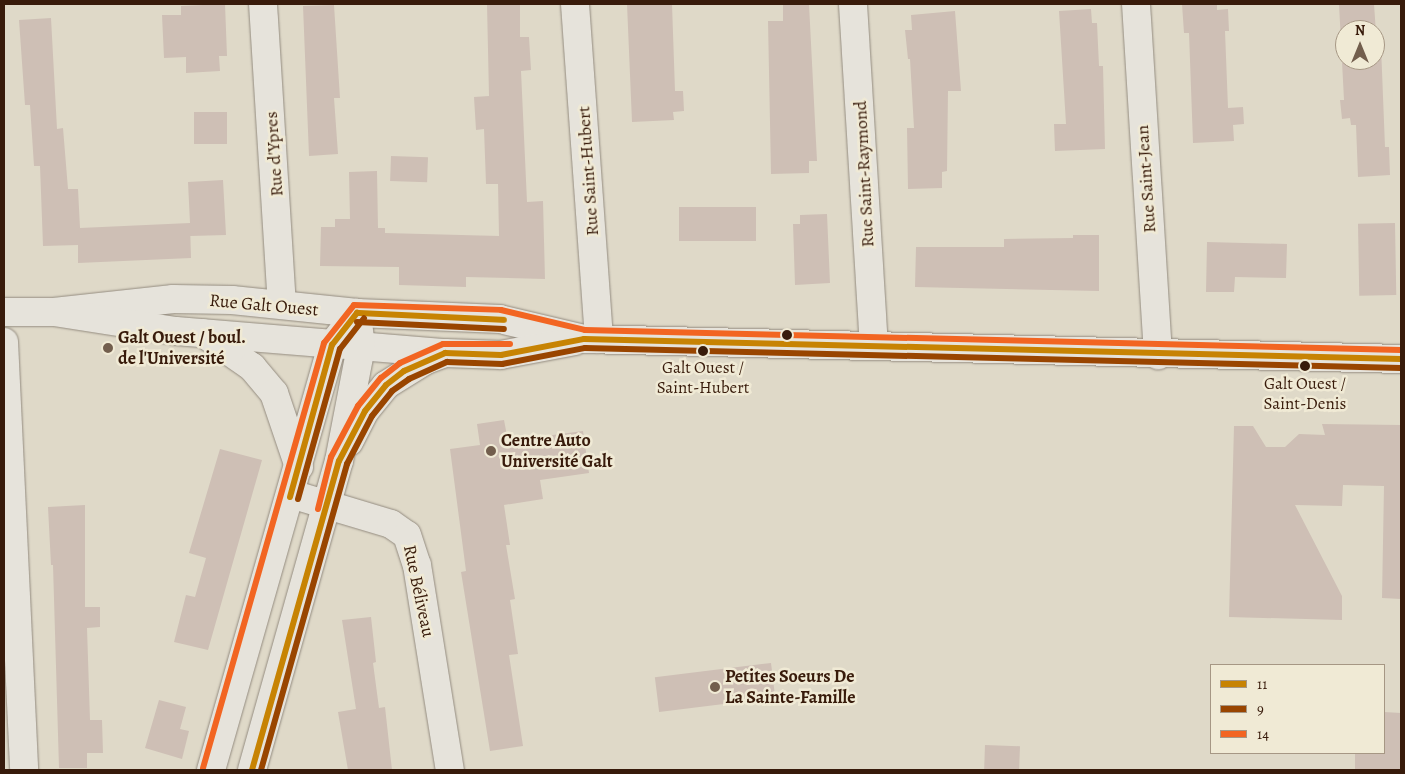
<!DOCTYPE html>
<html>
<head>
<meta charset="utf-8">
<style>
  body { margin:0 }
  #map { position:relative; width:1405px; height:774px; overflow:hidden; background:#dfd9c8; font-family:Alegreya,serif }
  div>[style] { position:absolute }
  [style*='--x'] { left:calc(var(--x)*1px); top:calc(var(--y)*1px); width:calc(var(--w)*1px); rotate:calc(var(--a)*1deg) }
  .building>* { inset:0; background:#cebfb5; transform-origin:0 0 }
  .roads { filter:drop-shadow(0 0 1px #948c80) drop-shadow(0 0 1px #948c80) }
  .minor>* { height:28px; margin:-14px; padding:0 14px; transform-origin:14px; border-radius:14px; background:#e6e3db }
  .tertiary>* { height:28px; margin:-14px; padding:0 14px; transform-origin:14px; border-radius:14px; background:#e6e3db }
  .secondary>* { height:28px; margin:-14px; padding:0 14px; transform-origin:14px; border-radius:14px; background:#e6e3db }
  .bus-1>* { height:6px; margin:-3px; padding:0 3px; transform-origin:3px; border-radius:3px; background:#c78303 }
  .bus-2>* { height:6px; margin:-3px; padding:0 3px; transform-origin:3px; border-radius:3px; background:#994500 }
  .bus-3>* { height:6px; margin:-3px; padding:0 3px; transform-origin:3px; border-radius:3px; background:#f26522 }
  .dots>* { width:14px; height:14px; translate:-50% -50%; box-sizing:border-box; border:2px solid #f0ead5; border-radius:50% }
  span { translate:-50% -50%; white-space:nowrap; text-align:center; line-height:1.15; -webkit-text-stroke:5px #f0ead5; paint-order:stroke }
  .bus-label { font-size:17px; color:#381b0b }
  .street-label { font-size:18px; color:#381b0b }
  .poi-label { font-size:18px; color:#381b0b; font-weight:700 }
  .left { translate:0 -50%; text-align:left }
  .frame { position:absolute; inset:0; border:5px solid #381b0b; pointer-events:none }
  .legend { position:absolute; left:1210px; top:664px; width:175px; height:90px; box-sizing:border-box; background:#f0ead5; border:1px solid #a69784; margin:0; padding:6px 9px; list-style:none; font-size:15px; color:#381b0b }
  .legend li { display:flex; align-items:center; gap:10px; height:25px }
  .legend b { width:25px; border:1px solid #a69784 }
  .north { position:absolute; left:1335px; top:20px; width:50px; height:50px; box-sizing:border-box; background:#f0ead5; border:1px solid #a69784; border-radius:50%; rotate:0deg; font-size:14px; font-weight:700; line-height:20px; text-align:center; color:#381b0b }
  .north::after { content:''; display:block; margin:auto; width:18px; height:22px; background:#725e4d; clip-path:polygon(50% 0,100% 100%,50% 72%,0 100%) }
</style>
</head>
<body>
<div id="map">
  <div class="building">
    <i style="clip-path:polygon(225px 4px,227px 56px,219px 56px,220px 71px,186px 73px,186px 57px,164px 58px,162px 15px,181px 15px,181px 6px)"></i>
    <i style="clip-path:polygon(487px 4px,520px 4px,520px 37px,529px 37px,531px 70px,521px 71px,527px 202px,543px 201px,545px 279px,466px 277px,466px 287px,399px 285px,399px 267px,320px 266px,321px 227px,335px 227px,335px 219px,350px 219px,349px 172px,377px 171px,378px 228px,385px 228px,385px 233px,499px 236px,498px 184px,486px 184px,484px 129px,476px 130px,474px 97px,489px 96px)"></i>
    <i style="clip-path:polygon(627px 4px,672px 4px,675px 91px,683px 91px,684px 111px,673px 112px,674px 120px,632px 122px)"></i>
    <i style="clip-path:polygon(783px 4px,809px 4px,817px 161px,809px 161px,809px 173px,771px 174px,768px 21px,783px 21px)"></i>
    <i style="clip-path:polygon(1182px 4px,1217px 4px,1217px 10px,1228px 9px,1229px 31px,1225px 31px,1228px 108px,1243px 107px,1244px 124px,1233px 125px,1234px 141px,1193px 143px,1189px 33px,1184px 33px)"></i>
    <i style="clip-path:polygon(evenodd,1339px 4px,1374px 4px,1377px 47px,1381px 46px,1385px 147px,1389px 147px,1390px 175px,1358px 177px,1356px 125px,1351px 125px,1350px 118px,1342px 119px,1340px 100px,1344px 100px,1339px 4px,1345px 30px,1375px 30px,1375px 60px,1345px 60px,1345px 30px)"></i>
    <i style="clip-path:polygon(334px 5px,340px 98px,334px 98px,338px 154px,309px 156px,303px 6px)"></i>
    <i style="clip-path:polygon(1091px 9px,1092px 23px,1097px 23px,1099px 66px,1103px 66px,1105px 149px,1055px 151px,1054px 124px,1066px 124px,1059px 11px)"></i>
    <i style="clip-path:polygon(955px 11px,961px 91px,948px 91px,947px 171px,942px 172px,942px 188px,908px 189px,907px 128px,914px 128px,910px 59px,908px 59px,905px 30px,912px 30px,911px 15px)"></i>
    <i style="clip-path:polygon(51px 18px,57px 129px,63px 128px,68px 189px,78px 189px,80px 228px,190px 223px,188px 182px,223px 180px,226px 235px,190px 236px,190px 224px,191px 258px,78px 263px,78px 245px,43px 246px,40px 166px,34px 166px,30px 105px,25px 105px,19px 20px)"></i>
    <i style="left:194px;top:112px;width:33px;height:32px"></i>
    <i style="left:391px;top:156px;width:37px;height:25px;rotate:2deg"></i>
    <i style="left:679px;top:207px;width:77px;height:34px"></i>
    <i style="clip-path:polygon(827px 214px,830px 283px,795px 285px,793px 224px,800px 224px,800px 215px)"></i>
    <i style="left:1395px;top:223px;width:72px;height:37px;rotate:89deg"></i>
    <i style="clip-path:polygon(1073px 235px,1099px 235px,1099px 291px,915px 287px,916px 247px,1004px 247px,1004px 239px,1073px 238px)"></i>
    <i style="clip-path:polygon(1207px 242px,1287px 244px,1286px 278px,1235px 277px,1234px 292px,1206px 292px)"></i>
    <i style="clip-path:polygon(504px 420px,508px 441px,583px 431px,589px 473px,540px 480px,543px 499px,504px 505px,510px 545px,506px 545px,515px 599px,510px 600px,518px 654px,509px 655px,523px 746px,490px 751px,461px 572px,466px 571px,450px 449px,480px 445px,477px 424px)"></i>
    <i style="clip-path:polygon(1322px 424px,1401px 425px,1401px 599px,1382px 598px,1384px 486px,1343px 485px,1342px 506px,1295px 505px,1342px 596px,1342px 620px,1229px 617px,1234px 426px,1253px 426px,1266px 447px,1285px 447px,1299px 434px,1325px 435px)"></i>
    <i style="clip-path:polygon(220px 449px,262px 460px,208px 650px,174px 642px,186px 595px,195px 597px,206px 558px,189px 553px)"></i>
    <i style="clip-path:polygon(85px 505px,85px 607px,100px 607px,100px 627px,87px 628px,90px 720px,102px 720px,103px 753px,87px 753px,87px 768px,59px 768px,53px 565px,51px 565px,48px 507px)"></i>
    <i style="clip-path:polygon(371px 617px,376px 662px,373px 663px,379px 708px,385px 707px,392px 770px,348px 770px,338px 712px,356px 709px,342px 620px)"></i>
    <i style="left:771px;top:663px;width:35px;height:117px;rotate:83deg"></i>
    <i style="clip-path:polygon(159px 700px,186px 707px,180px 729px,189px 731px,182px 759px,145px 748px)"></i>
    <i style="clip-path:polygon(1384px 712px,1401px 713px,1401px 770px,1355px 770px,1355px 753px,1384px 753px)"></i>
    <i style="left:985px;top:745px;width:35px;height:25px;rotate:2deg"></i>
  </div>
  <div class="roads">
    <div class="minor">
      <i style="--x:263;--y:4;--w:301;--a:86.4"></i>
      <i style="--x:575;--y:4;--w:336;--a:85.9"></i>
      <i style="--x:853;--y:4;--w:342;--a:86.5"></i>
      <i style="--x:1136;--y:4;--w:352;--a:86.4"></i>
      <i style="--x:4;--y:342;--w:428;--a:87.3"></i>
      <i style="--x:291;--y:494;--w:104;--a:16.7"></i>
      <i style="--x:391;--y:524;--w:19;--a:35"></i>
      <i style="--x:407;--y:535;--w:32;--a:72"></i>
      <i style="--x:417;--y:565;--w:208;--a:80.9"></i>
    </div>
    <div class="tertiary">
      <i style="--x:4;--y:312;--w:50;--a:0"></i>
      <i style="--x:54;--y:312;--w:120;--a:-6.2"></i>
      <i style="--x:173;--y:299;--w:59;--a:1"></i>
      <i style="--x:232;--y:300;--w:126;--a:5.9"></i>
      <i style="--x:54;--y:312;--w:123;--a:8.9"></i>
      <i style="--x:176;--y:331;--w:270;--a:4.7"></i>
    </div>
    <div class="secondary">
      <i style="--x:357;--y:313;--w:143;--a:2.4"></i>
      <i style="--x:500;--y:319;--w:86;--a:13.4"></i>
      <i style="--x:584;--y:339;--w:817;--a:1.4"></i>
      <i style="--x:203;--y:333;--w:60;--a:34.8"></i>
      <i style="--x:252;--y:367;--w:34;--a:50"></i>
      <i style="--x:274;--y:393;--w:78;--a:71.3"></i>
      <i style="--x:349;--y:442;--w:35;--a:-63"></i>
      <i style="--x:365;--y:411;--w:33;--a:-51"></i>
      <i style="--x:386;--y:385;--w:47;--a:-32"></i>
      <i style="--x:426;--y:360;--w:20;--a:-20"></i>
      <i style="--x:445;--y:353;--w:56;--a:2"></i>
      <i style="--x:501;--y:355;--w:75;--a:-10.7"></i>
      <i style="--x:211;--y:770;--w:442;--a:-74.1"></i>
      <i style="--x:332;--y:345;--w:41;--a:-52"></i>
      <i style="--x:252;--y:770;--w:321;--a:-74.3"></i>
      <i style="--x:339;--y:461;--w:116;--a:-79.1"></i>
      <i style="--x:361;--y:347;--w:34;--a:-97"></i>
    </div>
  </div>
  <div class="bus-1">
    <i style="--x:357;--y:313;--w:147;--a:2.7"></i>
    <i style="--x:290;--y:497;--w:158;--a:-74.6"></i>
    <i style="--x:332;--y:345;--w:41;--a:-52"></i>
    <i style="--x:252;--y:770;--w:321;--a:-74.3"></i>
    <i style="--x:339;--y:461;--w:56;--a:-62.5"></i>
    <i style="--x:365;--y:411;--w:33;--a:-51"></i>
    <i style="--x:386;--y:385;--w:23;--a:-38"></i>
    <i style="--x:404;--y:371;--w:45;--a:-23.7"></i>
    <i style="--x:445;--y:353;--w:56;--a:2"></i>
    <i style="--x:501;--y:355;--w:85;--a:-10.9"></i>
    <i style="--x:584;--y:339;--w:817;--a:1.4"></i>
  </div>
  <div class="bus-2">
    <i style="--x:357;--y:322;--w:147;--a:2.7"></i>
    <i style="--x:298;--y:499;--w:156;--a:-74.4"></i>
    <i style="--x:340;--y:349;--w:39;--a:-52"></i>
    <i style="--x:261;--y:770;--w:318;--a:-74.3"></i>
    <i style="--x:347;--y:464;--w:54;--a:-62.5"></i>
    <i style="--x:372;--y:416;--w:32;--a:-51"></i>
    <i style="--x:392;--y:391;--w:21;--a:-35"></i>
    <i style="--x:409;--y:379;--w:42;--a:-24.1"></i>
    <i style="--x:447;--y:362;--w:55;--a:2.1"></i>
    <i style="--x:502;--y:364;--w:85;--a:-10.9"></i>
    <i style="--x:585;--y:348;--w:816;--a:1.4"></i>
  </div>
  <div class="bus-3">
    <i style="--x:318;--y:509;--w:54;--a:-76"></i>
    <i style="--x:331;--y:457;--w:58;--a:-62.1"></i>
    <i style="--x:358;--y:406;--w:36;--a:-51"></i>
    <i style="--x:381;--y:378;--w:24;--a:-38"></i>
    <i style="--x:400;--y:363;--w:47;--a:-23.8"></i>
    <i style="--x:443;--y:344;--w:67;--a:0"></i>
    <i style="--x:203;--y:768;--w:442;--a:-74.1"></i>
    <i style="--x:324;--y:343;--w:48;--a:-51.7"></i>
    <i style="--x:354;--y:305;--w:147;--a:1.9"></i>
    <i style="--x:501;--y:310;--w:86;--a:13.4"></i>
    <i style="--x:585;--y:330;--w:816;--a:1.4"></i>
  </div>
  <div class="dots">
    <i style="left:787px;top:335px;background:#381b0b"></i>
    <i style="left:108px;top:348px;background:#725e4d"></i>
    <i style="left:703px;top:351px;background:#381b0b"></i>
    <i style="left:1305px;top:366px;background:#381b0b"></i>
    <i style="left:491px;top:451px;background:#725e4d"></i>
    <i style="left:715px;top:687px;background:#725e4d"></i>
  </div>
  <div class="bus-label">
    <span style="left:703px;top:378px">Galt Ouest /<br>Saint-Hubert</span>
    <span style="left:1305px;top:394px">Galt Ouest /<br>Saint-Denis</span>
  </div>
  <div class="street-label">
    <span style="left:274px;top:154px;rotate:-94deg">Rue d'Ypres</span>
    <span style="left:588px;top:171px;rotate:-94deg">Rue Saint-Hubert</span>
    <span style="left:864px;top:174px;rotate:-93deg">Rue Saint-Raymond</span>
    <span style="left:1146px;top:179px;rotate:-94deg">Rue Saint-Jean</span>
    <span style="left:264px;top:305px;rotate:5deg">Rue Galt Ouest</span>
    <span style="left:419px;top:591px;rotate:78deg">Rue Béliveau</span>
  </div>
  <div class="poi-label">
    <span class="left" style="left:118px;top:348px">Galt Ouest / boul.<br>de l'Université</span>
    <span class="left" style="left:501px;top:451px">Centre Auto<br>Université Galt</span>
    <span class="left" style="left:725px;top:687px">Petites Soeurs De<br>La Sainte-Famille</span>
  </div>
  <div class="frame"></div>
  <ul class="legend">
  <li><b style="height:6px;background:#c78303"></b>11</li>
  <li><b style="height:6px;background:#994500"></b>9</li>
  <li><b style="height:6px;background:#f26522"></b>14</li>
  </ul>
  <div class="north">N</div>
</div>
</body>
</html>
